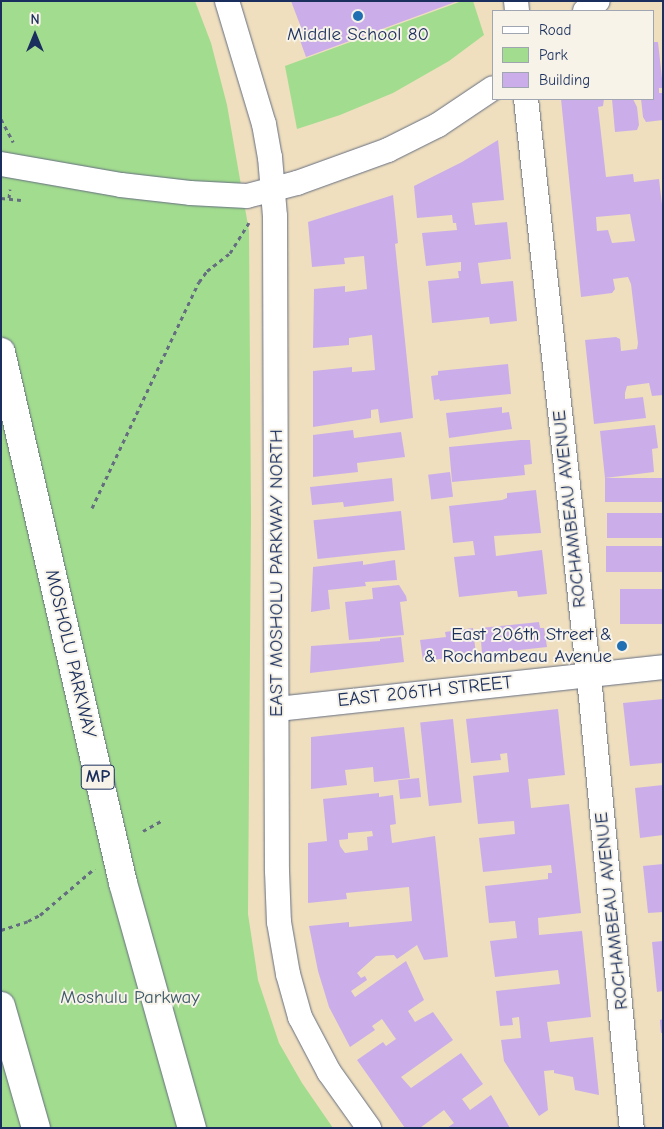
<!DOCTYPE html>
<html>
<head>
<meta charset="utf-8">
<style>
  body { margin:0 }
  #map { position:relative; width:664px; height:1129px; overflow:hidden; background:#efdfbe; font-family:"Comic Neue",sans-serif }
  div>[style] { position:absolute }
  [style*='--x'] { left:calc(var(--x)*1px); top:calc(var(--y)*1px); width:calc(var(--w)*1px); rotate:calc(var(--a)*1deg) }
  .green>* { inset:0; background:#a2dc8e }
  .building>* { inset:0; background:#cbaee9; transform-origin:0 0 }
  .path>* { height:3px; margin-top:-1.5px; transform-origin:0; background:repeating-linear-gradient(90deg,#656d80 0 4px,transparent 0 8px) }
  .roads { filter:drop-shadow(0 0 1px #656d80) drop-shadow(0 0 1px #656d80) }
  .minor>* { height:24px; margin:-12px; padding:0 12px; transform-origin:12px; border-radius:12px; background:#fff }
  .major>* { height:28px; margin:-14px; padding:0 14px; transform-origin:14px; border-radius:14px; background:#fff }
  .dots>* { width:14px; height:14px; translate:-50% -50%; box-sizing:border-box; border:2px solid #f7f3e8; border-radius:50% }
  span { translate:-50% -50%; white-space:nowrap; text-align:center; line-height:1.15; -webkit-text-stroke:4px #f7f3e8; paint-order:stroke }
  .shield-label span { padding:1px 4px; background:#f7f3e8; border:1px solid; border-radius:4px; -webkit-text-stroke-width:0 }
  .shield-label { font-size:18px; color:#1b2f5e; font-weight:700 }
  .poi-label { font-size:19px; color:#1b2f5e }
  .right { translate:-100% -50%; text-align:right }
  .street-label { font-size:19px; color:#1b2f5e }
  .park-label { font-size:19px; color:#3d5a6a }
  .frame { position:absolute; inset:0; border:2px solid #1b2f5e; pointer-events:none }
  .legend { position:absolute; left:492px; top:10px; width:162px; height:90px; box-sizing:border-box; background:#f7f3e8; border:1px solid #9fa5b1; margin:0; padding:6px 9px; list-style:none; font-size:15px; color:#1b2f5e }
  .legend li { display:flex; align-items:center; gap:10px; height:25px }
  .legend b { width:25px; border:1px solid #9fa5b1 }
  .north { position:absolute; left:10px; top:10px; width:50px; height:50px; -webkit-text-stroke:4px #f7f3e8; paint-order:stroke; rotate:0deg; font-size:14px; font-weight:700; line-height:20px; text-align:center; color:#1b2f5e }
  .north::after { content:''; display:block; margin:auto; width:18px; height:22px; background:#1b2f5e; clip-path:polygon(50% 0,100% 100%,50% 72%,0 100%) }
</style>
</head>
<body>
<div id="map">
  <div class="green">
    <i style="clip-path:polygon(1px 1px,195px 1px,211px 43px,227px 105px,249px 231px,251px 516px,248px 914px,258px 980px,279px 1043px,302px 1083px,333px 1128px,1px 1128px)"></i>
    <i style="clip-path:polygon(462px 1px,473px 1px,484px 35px,449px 61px,393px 93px,340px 115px,297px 129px,285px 66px)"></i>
  </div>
  <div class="building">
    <i style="clip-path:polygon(291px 1px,458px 1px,306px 57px,297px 32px,302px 30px)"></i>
    <i style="clip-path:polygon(653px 42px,658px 42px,659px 51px,663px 88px,659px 88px,659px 93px,663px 93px,663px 120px,646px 122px,643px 117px,641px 99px,653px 99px)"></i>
    <i style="clip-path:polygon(evenodd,561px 99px,604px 99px,603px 106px,598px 107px,606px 177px,633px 174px,634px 182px,659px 179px,663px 213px,663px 395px,652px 396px,649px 383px,627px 386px,625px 393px,625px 399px,643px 397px,646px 418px,594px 424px,585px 340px,616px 337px,620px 339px,621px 351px,637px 349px,638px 343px,631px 284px,628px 277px,613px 279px,615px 289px,612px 293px,581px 297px,561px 99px,630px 214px,635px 241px,612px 243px,608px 230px,597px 231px,596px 217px,630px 214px)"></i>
    <i style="clip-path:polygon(612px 99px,633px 99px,637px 107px,639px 125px,637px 130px,615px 132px)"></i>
    <i style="clip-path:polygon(498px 140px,504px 200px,472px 203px,475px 225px,507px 222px,511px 259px,478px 263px,481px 284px,513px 281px,517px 321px,490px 324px,489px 317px,432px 323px,428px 281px,459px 278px,458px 271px,461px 271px,461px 262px,426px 266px,422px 233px,457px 230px,456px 223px,453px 223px,452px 215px,417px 218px,414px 186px,462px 162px)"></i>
    <i style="clip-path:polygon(393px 195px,398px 243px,395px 244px,413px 418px,380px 423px,378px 409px,371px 410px,371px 418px,313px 427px,313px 371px,352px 367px,352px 372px,375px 370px,372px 335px,349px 338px,349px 345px,313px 348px,314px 289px,345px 286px,345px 292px,367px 289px,364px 256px,344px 258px,345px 264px,312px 267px,308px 222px)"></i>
    <i style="clip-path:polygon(508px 364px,511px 394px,440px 401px,439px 399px,434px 400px,431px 376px,438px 375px,438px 371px)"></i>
    <i style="clip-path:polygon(502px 407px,502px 413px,509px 412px,512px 429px,449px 438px,446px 413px)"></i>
    <i style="clip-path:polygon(655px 425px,658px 448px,652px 449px,654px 472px,605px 478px,600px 431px)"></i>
    <i style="clip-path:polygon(353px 430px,354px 438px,401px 432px,405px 457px,357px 463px,358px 472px,313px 477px,313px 435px)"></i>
    <i style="clip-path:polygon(521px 440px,530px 440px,532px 464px,524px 465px,525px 475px,452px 482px,449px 447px)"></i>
    <i style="left:450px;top:472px;width:25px;height:22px;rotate:83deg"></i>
    <i style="clip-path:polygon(392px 478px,394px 501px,344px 507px,343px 502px,312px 505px,310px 487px)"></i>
    <i style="left:663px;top:478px;width:24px;height:58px;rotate:90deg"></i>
    <i style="clip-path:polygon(536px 490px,541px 533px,494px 536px,496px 556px,542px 550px,547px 594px,518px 597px,517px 591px,512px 591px,459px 597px,454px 557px,475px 555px,473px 541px,453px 543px,449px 506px,502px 500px,507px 498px,507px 493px)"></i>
    <i style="left:401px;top:511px;width:39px;height:88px;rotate:84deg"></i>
    <i style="left:663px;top:513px;width:25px;height:56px;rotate:90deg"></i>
    <i style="left:663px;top:546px;width:26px;height:57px;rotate:90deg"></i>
    <i style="clip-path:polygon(395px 560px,397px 580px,365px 582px,366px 586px,328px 590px,330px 609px,311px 612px,313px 567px,363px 561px,363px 565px)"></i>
    <i style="clip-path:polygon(399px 585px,406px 596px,407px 601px,400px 602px,404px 635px,349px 640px,345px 602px,373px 599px,372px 588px)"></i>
    <i style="left:663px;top:589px;width:35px;height:43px;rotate:90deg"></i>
    <i style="clip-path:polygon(539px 622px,540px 628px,544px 628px,547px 647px,482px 654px,480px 628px)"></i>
    <i style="clip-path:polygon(473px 628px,476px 655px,423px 661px,420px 640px,446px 637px,445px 632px)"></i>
    <i style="clip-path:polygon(401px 637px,404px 662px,310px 673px,311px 646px,380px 641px,380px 639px)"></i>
    <i style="clip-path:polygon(663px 699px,663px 763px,630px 766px,623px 703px)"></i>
    <i style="clip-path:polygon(558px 709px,565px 775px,528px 779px,531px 808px,569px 804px,581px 913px,538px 918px,539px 935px,582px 931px,591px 1017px,547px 1022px,550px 1042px,593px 1037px,599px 1095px,575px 1090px,573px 1077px,554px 1073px,554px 1070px,544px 1071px,548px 1110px,539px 1116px,504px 1061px,501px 1040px,521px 1038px,519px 1017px,512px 1018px,513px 1025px,500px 1026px,496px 991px,560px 984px,558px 970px,495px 977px,490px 941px,517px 938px,515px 921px,489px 923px,485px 886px,548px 879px,548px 873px,552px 873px,551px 865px,483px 872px,479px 838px,515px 834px,514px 821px,478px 824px,473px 776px,509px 772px,507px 753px,500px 754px,501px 760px,471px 763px,466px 719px)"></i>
    <i style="left:453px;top:719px;width:84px;height:33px;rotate:84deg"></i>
    <i style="clip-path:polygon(404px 727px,410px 778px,374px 782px,373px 767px,345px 770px,347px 785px,311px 789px,311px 737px)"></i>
    <i style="left:419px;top:778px;width:19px;height:21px;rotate:84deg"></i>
    <i style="clip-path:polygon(663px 785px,663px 835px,640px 838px,635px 788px)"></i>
    <i style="clip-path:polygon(evenodd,379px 793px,379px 797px,393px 795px,396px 824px,390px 825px,392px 843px,435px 836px,448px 957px,424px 960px,417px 945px,397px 959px,394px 955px,376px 956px,357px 973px,361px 978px,365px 976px,367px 980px,351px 991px,355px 997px,406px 961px,424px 1000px,408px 1011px,415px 1022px,433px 1012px,453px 1040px,401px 1077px,411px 1088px,461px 1053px,483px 1084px,462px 1099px,470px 1110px,491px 1095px,510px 1128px,447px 1128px,454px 1123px,444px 1110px,420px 1128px,405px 1128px,357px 1060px,383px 1042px,386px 1046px,396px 1039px,382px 1019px,372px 1026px,375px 1030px,350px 1047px,329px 1007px,318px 971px,309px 926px,349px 922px,349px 927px,412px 921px,409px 887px,346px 893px,347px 899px,308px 903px,308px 843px,327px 841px,323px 799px,379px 793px,372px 831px,373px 836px,367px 837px,368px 850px,345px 853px,340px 846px,339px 840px,348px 839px,348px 833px,372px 831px)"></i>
    <i style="clip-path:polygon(663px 864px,663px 912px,648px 913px,643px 866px)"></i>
    <i style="clip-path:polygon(663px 941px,663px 991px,657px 992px,652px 942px)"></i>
    <i style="clip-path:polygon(663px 1019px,663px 1033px,661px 1033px,660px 1020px)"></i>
  </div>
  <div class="path">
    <i style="--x:1;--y:119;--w:26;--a:62"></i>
    <i style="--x:1;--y:198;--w:20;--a:6"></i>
    <i style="--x:9;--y:198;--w:9;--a:-84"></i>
    <i style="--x:92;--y:508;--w:250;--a:-64.7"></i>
    <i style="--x:199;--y:282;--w:14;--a:-54"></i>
    <i style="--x:207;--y:271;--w:29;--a:-38"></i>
    <i style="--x:230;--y:253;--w:36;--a:-58"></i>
    <i style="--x:143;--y:831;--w:23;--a:-29"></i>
    <i style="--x:1;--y:930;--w:28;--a:-18"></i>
    <i style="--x:28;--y:921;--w:13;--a:-27"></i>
    <i style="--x:40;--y:915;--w:72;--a:-40.5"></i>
  </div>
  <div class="roads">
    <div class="minor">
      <i style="--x:227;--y:1;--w:128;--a:73.3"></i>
      <i style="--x:264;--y:124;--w:34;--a:80"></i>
      <i style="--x:270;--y:157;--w:59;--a:85.2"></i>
      <i style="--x:275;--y:216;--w:655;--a:89.83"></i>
      <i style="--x:277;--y:871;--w:51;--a:87.8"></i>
      <i style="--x:279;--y:922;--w:53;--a:80.2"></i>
      <i style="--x:288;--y:974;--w:45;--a:74.4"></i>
      <i style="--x:300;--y:1017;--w:62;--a:62.2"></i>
      <i style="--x:329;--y:1072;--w:69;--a:54.5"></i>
      <i style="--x:516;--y:1;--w:10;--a:84"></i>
      <i style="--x:585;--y:11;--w:16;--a:-38"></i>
      <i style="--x:526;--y:99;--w:602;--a:83.8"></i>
      <i style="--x:591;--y:697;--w:433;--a:84.6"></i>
      <i style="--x:1;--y:164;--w:122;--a:9.9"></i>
      <i style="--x:121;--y:185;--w:69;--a:6.6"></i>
      <i style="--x:190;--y:193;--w:57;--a:3"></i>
      <i style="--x:247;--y:196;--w:52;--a:-14.6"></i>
      <i style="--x:297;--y:183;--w:97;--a:-19.9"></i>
      <i style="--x:388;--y:150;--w:56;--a:-26.6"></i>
      <i style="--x:438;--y:125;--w:66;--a:-33.9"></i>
      <i style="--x:278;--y:709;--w:387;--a:-6.2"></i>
    </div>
    <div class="major">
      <i style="--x:1;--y:352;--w:545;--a:77.06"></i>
      <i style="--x:123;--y:883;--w:255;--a:74.3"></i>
      <i style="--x:1;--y:1006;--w:127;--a:74"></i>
    </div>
  </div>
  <div class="dots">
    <i style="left:358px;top:16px;background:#1f6fb2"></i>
    <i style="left:622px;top:646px;background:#1f6fb2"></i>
  </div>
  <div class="shield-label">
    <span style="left:98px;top:777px">MP</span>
  </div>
  <div class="poi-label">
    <span style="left:358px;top:35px">Middle School 80</span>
    <span class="right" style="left:612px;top:646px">East 206th Street &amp;<br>&amp; Rochambeau Avenue</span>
  </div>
  <div class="street-label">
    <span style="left:570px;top:509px;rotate:-96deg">ROCHAMBEAU AVENUE</span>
    <span style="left:277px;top:573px;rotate:-90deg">EAST MOSHOLU PARKWAY NORTH</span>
    <span style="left:70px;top:654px;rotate:77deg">MOSHOLU PARKWAY</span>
    <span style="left:425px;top:692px;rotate:-6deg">EAST 206TH STREET</span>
    <span style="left:612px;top:911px;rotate:-96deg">ROCHAMBEAU AVENUE</span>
  </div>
  <div class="park-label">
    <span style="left:130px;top:998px">Moshulu Parkway</span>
  </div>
  <div class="frame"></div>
  <ul class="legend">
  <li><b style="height:6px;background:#fff"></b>Road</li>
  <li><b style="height:14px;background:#a2dc8e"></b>Park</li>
  <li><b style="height:14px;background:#cbaee9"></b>Building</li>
  </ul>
  <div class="north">N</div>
</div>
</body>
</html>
